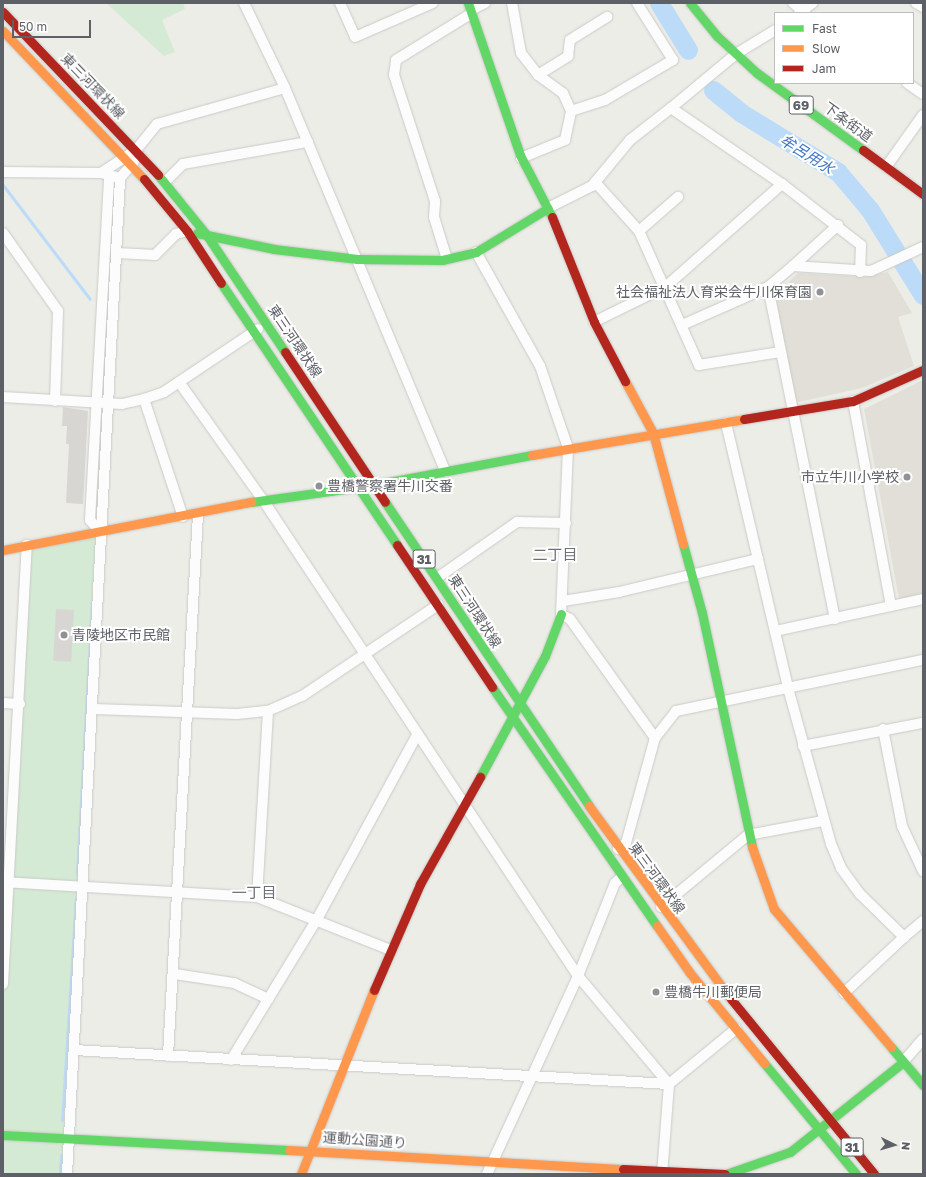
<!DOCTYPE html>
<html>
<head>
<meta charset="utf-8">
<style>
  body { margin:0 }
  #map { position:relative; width:926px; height:1177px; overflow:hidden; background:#edede8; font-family:"Golos Text","Noto Sans JP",sans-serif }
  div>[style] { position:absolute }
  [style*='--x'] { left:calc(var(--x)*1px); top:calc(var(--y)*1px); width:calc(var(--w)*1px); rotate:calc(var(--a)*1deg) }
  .education>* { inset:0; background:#e1dfd7 }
  .green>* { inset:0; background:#d5ead4 }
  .stream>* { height:3px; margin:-1.5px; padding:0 1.5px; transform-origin:1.5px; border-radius:1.5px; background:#bbdbf8 }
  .river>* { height:19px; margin:-9.5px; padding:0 9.5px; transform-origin:9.5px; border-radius:9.5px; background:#bbdbf8 }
  .building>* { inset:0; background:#d7d6d3; transform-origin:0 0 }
  .roads { filter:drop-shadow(0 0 1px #c9cac8) drop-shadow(0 0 1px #c9cac8) }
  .street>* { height:10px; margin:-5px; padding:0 5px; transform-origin:5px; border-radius:5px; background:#fcfcfc }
  .fast>* { height:9px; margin:-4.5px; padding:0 4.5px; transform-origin:4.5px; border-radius:4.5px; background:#63d668 }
  .slow>* { height:9px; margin:-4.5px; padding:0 4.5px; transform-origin:4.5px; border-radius:4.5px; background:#ff974d }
  .jam>* { height:9px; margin:-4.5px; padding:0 4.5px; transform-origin:4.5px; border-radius:4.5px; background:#b3261e }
  .dots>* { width:11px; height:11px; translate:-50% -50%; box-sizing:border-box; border:2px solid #fff; border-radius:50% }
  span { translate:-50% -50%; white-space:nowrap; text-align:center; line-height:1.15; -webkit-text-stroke:4px #fff; paint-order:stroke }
  .shield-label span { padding:1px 3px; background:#fff; border:1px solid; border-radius:3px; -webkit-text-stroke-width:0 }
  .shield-label { font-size:13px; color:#5d6066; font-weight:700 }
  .street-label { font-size:14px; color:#5d6066 }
  .poi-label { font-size:14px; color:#5d6066 }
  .right { translate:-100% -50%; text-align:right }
  .left { translate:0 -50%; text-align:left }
  .water-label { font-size:15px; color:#4077c0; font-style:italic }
  .neighbourhood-label { font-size:15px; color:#6e7278 }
  .frame { position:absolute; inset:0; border:4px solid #5d6066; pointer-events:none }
  .legend { position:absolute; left:774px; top:12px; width:140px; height:72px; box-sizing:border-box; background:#fff; border:1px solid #bebfc2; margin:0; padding:5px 7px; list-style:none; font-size:12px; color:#5d6066 }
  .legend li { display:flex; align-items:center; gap:8px; height:20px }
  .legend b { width:20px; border:1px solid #bebfc2 }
  .north { position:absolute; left:874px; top:1125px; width:40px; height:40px; -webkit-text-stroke:3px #fff; paint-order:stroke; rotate:95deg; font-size:11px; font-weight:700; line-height:16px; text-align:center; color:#5d6066 }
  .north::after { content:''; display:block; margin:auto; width:14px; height:18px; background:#5d6066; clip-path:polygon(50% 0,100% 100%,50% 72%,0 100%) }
  .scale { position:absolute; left:12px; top:20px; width:79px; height:18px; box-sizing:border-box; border:2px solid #5d6066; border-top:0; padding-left:5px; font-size:12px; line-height:14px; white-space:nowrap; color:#5d6066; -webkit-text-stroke:3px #fff; paint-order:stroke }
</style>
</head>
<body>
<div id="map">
  <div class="education">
    <i style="clip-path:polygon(888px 272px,912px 313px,898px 317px,914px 366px,862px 388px,799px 402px,794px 399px,775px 295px,798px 273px,864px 277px)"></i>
    <i style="clip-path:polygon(923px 380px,923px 593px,899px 599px,864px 409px)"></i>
  </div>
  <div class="green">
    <i style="clip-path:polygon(106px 3px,183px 3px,185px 9px,162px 20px,175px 52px,164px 56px)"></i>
    <i style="clip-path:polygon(101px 533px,67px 1174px,3px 1174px,3px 984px,27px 545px)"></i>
  </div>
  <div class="stream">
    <i style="--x:3;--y:185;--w:143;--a:52.7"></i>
    <i style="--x:77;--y:874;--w:272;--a:-86.8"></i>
    <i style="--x:62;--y:1120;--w:222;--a:-86.4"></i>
    <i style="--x:60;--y:1174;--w:19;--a:-87"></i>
  </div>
  <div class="river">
    <i style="--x:659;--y:3;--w:55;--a:58.3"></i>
    <i style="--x:713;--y:90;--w:38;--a:39"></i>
    <i style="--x:743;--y:114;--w:111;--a:31.4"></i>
    <i style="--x:838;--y:172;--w:50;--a:49.9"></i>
    <i style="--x:870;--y:210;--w:100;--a:58.1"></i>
  </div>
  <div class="building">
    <i style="clip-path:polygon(63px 407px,88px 411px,83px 504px,66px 503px,69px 444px,66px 444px,67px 426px,62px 426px)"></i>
    <i style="left:56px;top:609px;width:18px;height:52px;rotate:3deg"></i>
  </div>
  <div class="roads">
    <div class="street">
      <i style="--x:244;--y:3;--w:94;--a:64.2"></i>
      <i style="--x:285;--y:88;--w:416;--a:67.3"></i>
      <i style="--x:340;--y:3;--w:37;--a:66"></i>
      <i style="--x:355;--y:37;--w:85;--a:-23.6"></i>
      <i style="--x:512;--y:3;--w:51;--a:79.8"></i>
      <i style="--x:521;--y:53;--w:28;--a:52"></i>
      <i style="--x:538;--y:75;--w:31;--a:36"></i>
      <i style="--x:563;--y:93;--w:20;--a:66"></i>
      <i style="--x:571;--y:111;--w:36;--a:-18"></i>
      <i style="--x:605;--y:100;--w:79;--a:-30.5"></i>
      <i style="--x:673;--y:60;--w:67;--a:-122.3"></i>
      <i style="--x:793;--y:3;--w:16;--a:40"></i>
      <i style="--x:916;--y:3;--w:8;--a:30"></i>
      <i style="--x:471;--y:10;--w:16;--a:-27"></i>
      <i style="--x:799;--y:13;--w:17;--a:-36"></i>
      <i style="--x:538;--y:75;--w:36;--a:-32"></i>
      <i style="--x:568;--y:56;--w:16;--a:-83"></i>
      <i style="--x:570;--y:40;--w:44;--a:-31.9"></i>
      <i style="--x:907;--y:83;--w:19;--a:35"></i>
      <i style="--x:671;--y:108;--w:85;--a:-39.7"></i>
      <i style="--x:736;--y:54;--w:46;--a:-31.6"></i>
      <i style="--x:521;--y:158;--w:48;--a:-22.2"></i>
      <i style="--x:565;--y:140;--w:30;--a:-78"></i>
      <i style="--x:886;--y:167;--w:64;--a:-54.6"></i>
      <i style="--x:3;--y:172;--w:98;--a:0.6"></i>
      <i style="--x:101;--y:173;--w:20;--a:15"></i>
      <i style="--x:120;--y:178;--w:21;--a:-49"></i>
      <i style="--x:101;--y:173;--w:42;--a:-33.3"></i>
      <i style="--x:136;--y:150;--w:33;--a:-51"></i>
      <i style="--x:157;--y:124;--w:133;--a:-15.7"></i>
      <i style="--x:165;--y:182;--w:25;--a:-45"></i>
      <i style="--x:183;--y:164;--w:127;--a:-10"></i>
      <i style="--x:595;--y:182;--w:66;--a:48.1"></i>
      <i style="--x:639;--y:231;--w:147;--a:65.9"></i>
      <i style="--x:699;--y:365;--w:82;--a:-9.1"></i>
      <i style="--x:782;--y:184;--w:100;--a:37.7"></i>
      <i style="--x:861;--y:245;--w:27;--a:92"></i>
      <i style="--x:548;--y:208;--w:49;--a:-26.6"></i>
      <i style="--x:592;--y:186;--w:60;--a:-50.4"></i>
      <i style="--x:630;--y:140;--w:52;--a:-38"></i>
      <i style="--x:671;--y:108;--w:135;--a:34.4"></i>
      <i style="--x:782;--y:184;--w:156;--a:138.6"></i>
      <i style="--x:665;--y:287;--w:79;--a:153.8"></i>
      <i style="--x:639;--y:231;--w:52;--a:-41.1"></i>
      <i style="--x:3;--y:233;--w:95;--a:54.8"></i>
      <i style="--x:58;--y:311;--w:90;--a:91.9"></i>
      <i style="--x:476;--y:252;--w:131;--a:60.7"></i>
      <i style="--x:540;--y:366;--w:87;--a:71.1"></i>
      <i style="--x:568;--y:448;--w:166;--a:92.4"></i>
      <i style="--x:561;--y:614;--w:10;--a:29"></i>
      <i style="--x:570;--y:619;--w:146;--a:54.5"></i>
      <i style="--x:117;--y:253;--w:38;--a:3"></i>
      <i style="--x:155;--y:255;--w:30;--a:-45"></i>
      <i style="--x:176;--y:234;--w:11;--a:-15"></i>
      <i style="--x:447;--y:259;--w:44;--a:-107.2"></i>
      <i style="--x:434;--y:217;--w:16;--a:-86"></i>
      <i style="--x:435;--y:201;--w:133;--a:-108"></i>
      <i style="--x:394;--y:75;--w:15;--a:-82"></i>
      <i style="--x:396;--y:60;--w:89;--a:-31.7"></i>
      <i style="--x:793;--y:266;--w:61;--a:-42.3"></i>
      <i style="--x:682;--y:325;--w:94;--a:-23.8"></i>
      <i style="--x:179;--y:382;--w:145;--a:54.6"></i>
      <i style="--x:263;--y:500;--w:571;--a:56.5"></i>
      <i style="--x:578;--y:976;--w:141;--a:49.9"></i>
      <i style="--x:669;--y:1084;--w:90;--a:94.4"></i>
      <i style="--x:3;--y:397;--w:119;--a:3.4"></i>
      <i style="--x:122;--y:404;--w:23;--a:-13"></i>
      <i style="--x:144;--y:399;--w:21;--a:-19"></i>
      <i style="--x:164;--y:392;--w:113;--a:-33.8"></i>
      <i style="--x:144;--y:399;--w:124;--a:71.7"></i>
      <i style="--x:853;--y:401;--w:208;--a:79.5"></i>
      <i style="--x:726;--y:423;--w:272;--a:76.8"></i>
      <i style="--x:788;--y:688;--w:162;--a:74.6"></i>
      <i style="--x:831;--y:844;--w:26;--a:67"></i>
      <i style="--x:841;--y:868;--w:32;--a:54"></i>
      <i style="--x:860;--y:894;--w:62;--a:44.3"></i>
      <i style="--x:904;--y:937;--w:25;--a:-40"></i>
      <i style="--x:101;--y:533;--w:17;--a:-130"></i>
      <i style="--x:90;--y:520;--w:345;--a:-86.8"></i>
      <i style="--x:437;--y:578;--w:98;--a:-35"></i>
      <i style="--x:517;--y:522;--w:49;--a:1.2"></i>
      <i style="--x:563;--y:601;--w:57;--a:-9.1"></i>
      <i style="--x:619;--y:592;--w:143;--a:-13.4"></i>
      <i style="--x:835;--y:619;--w:339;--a:-101.4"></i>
      <i style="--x:768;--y:287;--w:33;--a:-40"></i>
      <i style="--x:793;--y:266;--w:78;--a:3.7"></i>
      <i style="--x:871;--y:271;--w:57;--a:-24.8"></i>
      <i style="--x:775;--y:631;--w:151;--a:-12.2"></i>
      <i style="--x:3;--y:703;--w:17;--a:3"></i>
      <i style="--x:94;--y:709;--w:143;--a:2"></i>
      <i style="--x:237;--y:714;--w:31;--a:-6"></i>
      <i style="--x:268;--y:711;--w:37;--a:-24"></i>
      <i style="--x:302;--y:696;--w:164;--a:-33.8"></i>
      <i style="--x:883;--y:729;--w:99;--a:78.9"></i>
      <i style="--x:902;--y:826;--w:50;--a:65"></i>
      <i style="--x:803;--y:746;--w:122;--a:-10.9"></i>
      <i style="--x:618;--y:849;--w:10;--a:-37"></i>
      <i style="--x:626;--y:843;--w:109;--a:-74.6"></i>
      <i style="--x:655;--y:738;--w:34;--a:-52"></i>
      <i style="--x:676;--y:711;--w:252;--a:-11.7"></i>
      <i style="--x:3;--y:882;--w:254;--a:3.4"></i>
      <i style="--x:257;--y:897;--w:143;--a:21.7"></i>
      <i style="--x:257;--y:897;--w:186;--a:-86.6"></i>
      <i style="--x:661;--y:907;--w:113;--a:-39.6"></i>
      <i style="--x:748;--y:835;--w:76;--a:-10.6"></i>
      <i style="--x:175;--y:974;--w:60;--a:8.7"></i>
      <i style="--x:234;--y:983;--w:38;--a:25"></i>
      <i style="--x:3;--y:984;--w:440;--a:-86.9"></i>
      <i style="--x:844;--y:993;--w:82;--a:-43"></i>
      <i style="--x:74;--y:1050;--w:596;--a:3.27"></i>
      <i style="--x:669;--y:1084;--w:87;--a:-39.4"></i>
      <i style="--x:168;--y:1056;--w:542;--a:-86.83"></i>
      <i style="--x:231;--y:1060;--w:163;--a:-58.6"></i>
      <i style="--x:316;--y:921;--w:209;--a:-61.5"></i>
      <i style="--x:903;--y:1062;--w:30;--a:-49"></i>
      <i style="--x:67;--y:1174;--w:997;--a:-86.95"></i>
      <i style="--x:487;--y:1174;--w:218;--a:-65.3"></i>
      <i style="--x:578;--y:976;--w:100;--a:-68.3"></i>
      <i style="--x:615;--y:883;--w:9;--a:-41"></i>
    </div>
    <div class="fast">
      <i style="--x:468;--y:3;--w:161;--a:71.1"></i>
      <i style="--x:520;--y:155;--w:70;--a:62.7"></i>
      <i style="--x:690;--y:3;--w:43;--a:50.7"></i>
      <i style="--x:717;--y:36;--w:54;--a:42.8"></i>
      <i style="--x:757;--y:73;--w:131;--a:36"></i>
      <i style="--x:158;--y:175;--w:76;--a:50.9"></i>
      <i style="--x:206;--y:234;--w:142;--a:56.2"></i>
      <i style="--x:197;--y:233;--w:79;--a:11.7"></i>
      <i style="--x:274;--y:249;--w:84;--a:6.9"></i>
      <i style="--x:357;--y:259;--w:85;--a:0.7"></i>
      <i style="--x:442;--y:260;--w:35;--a:-13"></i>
      <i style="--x:476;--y:252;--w:84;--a:-31.4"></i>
      <i style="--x:221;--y:283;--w:316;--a:56.1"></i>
      <i style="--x:251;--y:502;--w:123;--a:-7.9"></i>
      <i style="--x:373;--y:485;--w:162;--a:-10.7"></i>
      <i style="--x:385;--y:502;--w:366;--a:56.1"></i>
      <i style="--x:683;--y:544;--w:72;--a:74.6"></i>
      <i style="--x:702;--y:613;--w:239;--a:77.9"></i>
      <i style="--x:492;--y:687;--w:290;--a:55.4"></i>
      <i style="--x:480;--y:777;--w:137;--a:-61.8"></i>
      <i style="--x:545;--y:656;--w:45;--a:-69.1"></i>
      <i style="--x:891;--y:1047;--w:50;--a:49.9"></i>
      <i style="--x:764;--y:1063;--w:144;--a:50.3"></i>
      <i style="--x:3;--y:1135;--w:286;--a:3"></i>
      <i style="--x:726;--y:1174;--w:68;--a:-19"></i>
      <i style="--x:790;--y:1152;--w:144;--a:-38.5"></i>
    </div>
    <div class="slow">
      <i style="--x:3;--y:31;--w:204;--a:46.4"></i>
      <i style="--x:625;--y:381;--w:59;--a:61.7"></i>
      <i style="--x:653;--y:433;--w:115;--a:74.9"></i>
      <i style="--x:532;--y:455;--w:215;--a:-9.6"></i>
      <i style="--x:3;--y:550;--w:253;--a:-11"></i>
      <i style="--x:589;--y:806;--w:240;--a:53.7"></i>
      <i style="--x:752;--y:847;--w:66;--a:70.5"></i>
      <i style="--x:774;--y:909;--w:181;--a:49.7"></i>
      <i style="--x:657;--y:926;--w:57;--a:54.9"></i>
      <i style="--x:690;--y:973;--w:117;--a:50.6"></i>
      <i style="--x:289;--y:1150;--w:335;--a:3.3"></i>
      <i style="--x:301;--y:1174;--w:198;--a:-68.4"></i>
    </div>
    <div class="jam">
      <i style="--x:3;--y:12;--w:225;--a:46.4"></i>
      <i style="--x:863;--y:150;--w:74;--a:36.3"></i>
      <i style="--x:144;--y:179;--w:67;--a:50.4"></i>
      <i style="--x:187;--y:231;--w:62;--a:56.8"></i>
      <i style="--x:552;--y:217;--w:113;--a:68.2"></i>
      <i style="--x:594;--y:322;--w:67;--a:62.3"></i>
      <i style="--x:285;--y:352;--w:180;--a:56.3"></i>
      <i style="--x:744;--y:419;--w:110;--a:-9.4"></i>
      <i style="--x:853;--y:401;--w:77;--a:-23.9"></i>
      <i style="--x:397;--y:545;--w:171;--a:56.2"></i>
      <i style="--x:374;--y:990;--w:116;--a:-66.5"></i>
      <i style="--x:420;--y:884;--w:123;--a:-60.7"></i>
      <i style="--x:731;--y:999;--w:226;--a:50.7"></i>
      <i style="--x:623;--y:1169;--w:102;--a:2.8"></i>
    </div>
  </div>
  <div class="dots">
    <i style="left:820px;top:292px;background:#8f9194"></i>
    <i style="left:907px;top:477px;background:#8f9194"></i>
    <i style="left:319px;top:486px;background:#8f9194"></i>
    <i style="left:64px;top:635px;background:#8f9194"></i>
    <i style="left:656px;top:992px;background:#8f9194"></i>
  </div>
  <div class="shield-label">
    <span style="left:801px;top:105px">69</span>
    <span style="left:424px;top:559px">31</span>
    <span style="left:852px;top:1147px">31</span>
  </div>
  <div class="street-label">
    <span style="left:93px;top:86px;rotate:46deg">東三河環状線</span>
    <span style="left:848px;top:122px;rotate:36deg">下条街道</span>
    <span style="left:295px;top:341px;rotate:56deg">東三河環状線</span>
    <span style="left:475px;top:611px;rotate:57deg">東三河環状線</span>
    <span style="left:657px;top:878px;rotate:54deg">東三河環状線</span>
    <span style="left:365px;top:1140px;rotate:4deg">運動公園通り</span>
  </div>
  <div class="poi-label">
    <span class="right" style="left:812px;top:292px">社会福祉法人育栄会牛川保育園</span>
    <span class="right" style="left:899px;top:477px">市立牛川小学校</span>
    <span class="left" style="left:327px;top:486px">豊橋警察署牛川交番</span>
    <span class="left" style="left:72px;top:635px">青陵地区市民館</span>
    <span class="left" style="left:664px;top:992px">豊橋牛川郵便局</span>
  </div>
  <div class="water-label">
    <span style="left:807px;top:154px;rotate:32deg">牟呂用水</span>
  </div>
  <div class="neighbourhood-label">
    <span style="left:555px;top:555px">二丁目</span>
    <span style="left:254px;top:893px">一丁目</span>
  </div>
  <div class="frame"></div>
  <ul class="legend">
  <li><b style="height:5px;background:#63d668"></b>Fast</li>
  <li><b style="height:5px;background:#ff974d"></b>Slow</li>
  <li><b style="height:5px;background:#b3261e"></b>Jam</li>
  </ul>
  <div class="north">N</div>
  <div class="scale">50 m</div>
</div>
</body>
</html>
